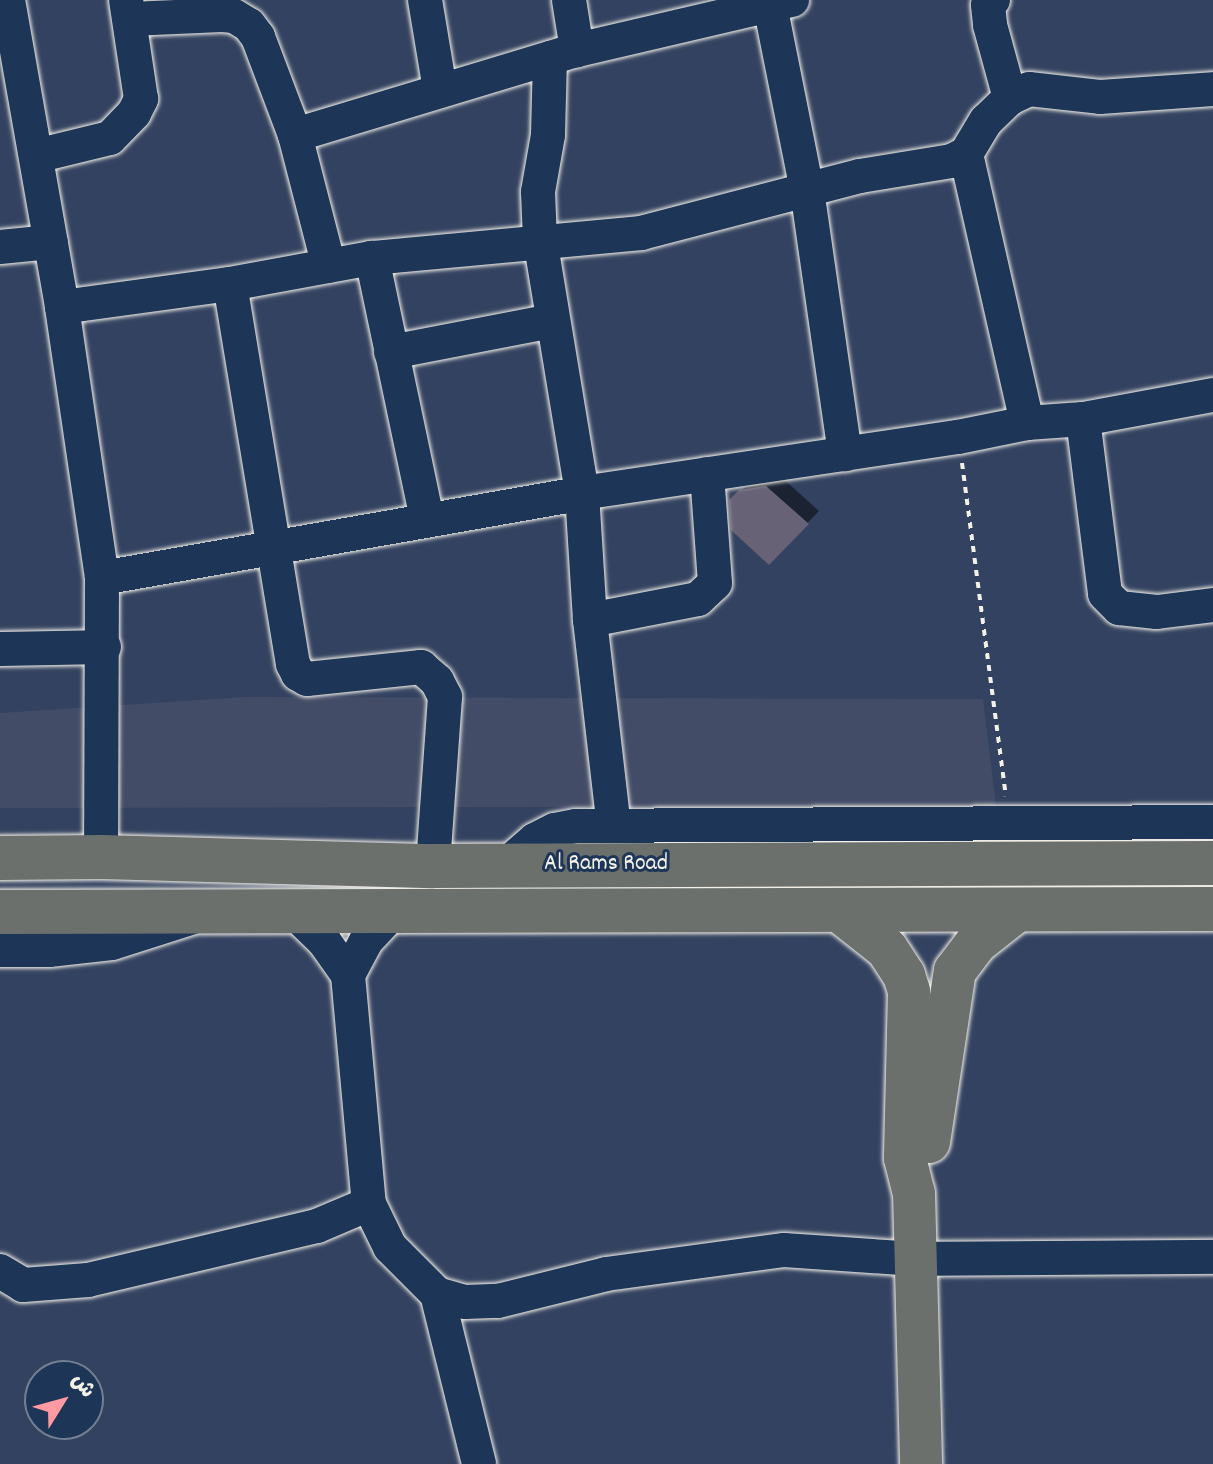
<!DOCTYPE html>
<html>
<head>
<meta charset="utf-8">
<style>
  body { margin:0 }
  #map { position:relative; width:1213px; height:1464px; overflow:hidden; background:#334260; font-family:Dekko,"Playpen Sans Arabic",sans-serif }
  div>[style] { position:absolute }
  [style*='--x'] { left:calc(var(--x)*1px); top:calc(var(--y)*1px); width:calc(var(--w)*1px); rotate:calc(var(--a)*1deg) }
  .built>* { inset:0; background:#434c67 }
  .shadow>* { inset:0; background:#0007 }
  .building>* { inset:0; background:#676276 }
  .path>* { height:4px; margin-top:-2px; transform-origin:0; background:repeating-linear-gradient(90deg,#f4f1e8 0 6px,transparent 0 12px) }
  .roads { filter:drop-shadow(0 0 2px #f4f1e8) drop-shadow(0 0 2px #f4f1e8) }
  .minor>* { height:34px; margin:-17px; padding:0 17px; transform-origin:17px; border-radius:17px; background:#1d3557 }
  .major>* { height:42px; margin:-21px; padding:0 21px; transform-origin:21px; border-radius:21px; background:#6b706d }
  .highway>* { height:44px; margin:-22px; padding:0 22px; transform-origin:22px; border-radius:22px; background:#6b706d }
  span { translate:-50% -50%; white-space:nowrap; text-align:center; line-height:1.15; -webkit-text-stroke:6px #1d3557; paint-order:stroke }
  .street-label { font-size:24px; color:#f4f1e8 }
  .north { position:absolute; left:24px; top:1360px; width:80px; height:80px; box-sizing:border-box; background:#1d3557; border:2px solid #738091; border-radius:50%; rotate:53deg; font-size:22px; font-weight:700; line-height:32px; text-align:center; color:#f4f1e8 }
  .north::after { content:''; display:block; margin:auto; width:28px; height:36px; background:#ff9aa2; clip-path:polygon(50% 0,100% 100%,50% 72%,0 100%) }
</style>
</head>
<body>
<div id="map">
  <div class="built">
    <i style="clip-path:polygon(245px 697px,983px 699px,996px 806px,0 808px,0 713px)"></i>
  </div>
  <div class="shadow">
    <i style="clip-path:polygon(779px 475px,819px 511px,769px 562px,731px 501px,753px 479px)"></i>
  </div>
  <div class="building">
    <i style="clip-path:polygon(766px 486px,809px 524px,769px 565px,731px 530px,729px 500px,739px 490px)"></i>
  </div>
  <div class="path">
    <i style="--x:962;--y:463;--w:336;--a:82.5"></i>
  </div>
  <div class="roads">
    <div class="minor">
      <i style="--x:8;--y:0;--w:312;--a:80"></i>
      <i style="--x:62;--y:307;--w:274;--a:81.6"></i>
      <i style="--x:102;--y:578;--w:279;--a:90.2"></i>
      <i style="--x:425;--y:0;--w:91;--a:80.5"></i>
      <i style="--x:569;--y:0;--w:51;--a:80.9"></i>
      <i style="--x:769;--y:0;--w:194;--a:78.7"></i>
      <i style="--x:807;--y:190;--w:267;--a:81.8"></i>
      <i style="--x:993;--y:0;--w:7;--a:135"></i>
      <i style="--x:988;--y:5;--w:20;--a:84"></i>
      <i style="--x:990;--y:25;--w:76;--a:74.7"></i>
      <i style="--x:130;--y:19;--w:92;--a:-2.5"></i>
      <i style="--x:222;--y:15;--w:12;--a:5"></i>
      <i style="--x:234;--y:16;--w:17;--a:31"></i>
      <i style="--x:249;--y:25;--w:15;--a:53"></i>
      <i style="--x:258;--y:37;--w:105;--a:69.3"></i>
      <i style="--x:295;--y:135;--w:135;--a:75.5"></i>
      <i style="--x:550;--y:58;--w:77;--a:91.5"></i>
      <i style="--x:548;--y:135;--w:58;--a:100"></i>
      <i style="--x:538;--y:192;--w:47;--a:87.6"></i>
      <i style="--x:540;--y:239;--w:257;--a:80.6"></i>
      <i style="--x:582;--y:493;--w:127;--a:86.4"></i>
      <i style="--x:590;--y:620;--w:207;--a:83.4"></i>
      <i style="--x:295;--y:135;--w:295;--a:-16.8"></i>
      <i style="--x:577;--y:50;--w:221;--a:-13.1"></i>
      <i style="--x:966;--y:154;--w:276;--a:77.2"></i>
      <i style="--x:36;--y:156;--w:76;--a:-13.7"></i>
      <i style="--x:110;--y:138;--w:35;--a:-46"></i>
      <i style="--x:134;--y:113;--w:16;--a:-63"></i>
      <i style="--x:141;--y:99;--w:100;--a:-98.6"></i>
      <i style="--x:0;--y:247;--w:51;--a:-5.6"></i>
      <i style="--x:372;--y:258;--w:268;--a:78.1"></i>
      <i style="--x:230;--y:284;--w:385;--a:80.6"></i>
      <i style="--x:293;--y:664;--w:11;--a:63"></i>
      <i style="--x:298;--y:674;--w:10;--a:29"></i>
      <i style="--x:307;--y:679;--w:115;--a:-6"></i>
      <i style="--x:421;--y:667;--w:21;--a:41"></i>
      <i style="--x:437;--y:681;--w:18;--a:63"></i>
      <i style="--x:445;--y:697;--w:169;--a:94.1"></i>
      <i style="--x:62;--y:307;--w:170;--a:-7.8"></i>
      <i style="--x:230;--y:284;--w:144;--a:-10.4"></i>
      <i style="--x:372;--y:258;--w:270;--a:-5.3"></i>
      <i style="--x:641;--y:233;--w:226;--a:-14.6"></i>
      <i style="--x:860;--y:176;--w:93;--a:-9.3"></i>
      <i style="--x:952;--y:161;--w:16;--a:-27"></i>
      <i style="--x:966;--y:154;--w:39;--a:-59"></i>
      <i style="--x:986;--y:121;--w:33;--a:-44"></i>
      <i style="--x:1010;--y:98;--w:21;--a:-25"></i>
      <i style="--x:1029;--y:89;--w:71;--a:6.4"></i>
      <i style="--x:1100;--y:97;--w:113;--a:-4"></i>
      <i style="--x:391;--y:352;--w:164;--a:-10.9"></i>
      <i style="--x:1083;--y:419;--w:176;--a:82.8"></i>
      <i style="--x:1105;--y:594;--w:20;--a:45"></i>
      <i style="--x:1119;--y:608;--w:38;--a:6"></i>
      <i style="--x:1157;--y:612;--w:56;--a:-7.1"></i>
      <i style="--x:102;--y:578;--w:487;--a:-10"></i>
      <i style="--x:582;--y:493;--w:380;--a:-8.5"></i>
      <i style="--x:958;--y:437;--w:70;--a:-11.5"></i>
      <i style="--x:1027;--y:423;--w:56;--a:-4.1"></i>
      <i style="--x:1083;--y:419;--w:132;--a:-10.5"></i>
      <i style="--x:590;--y:620;--w:110;--a:-11"></i>
      <i style="--x:698;--y:599;--w:23;--a:-43"></i>
      <i style="--x:715;--y:583;--w:109;--a:-94.2"></i>
      <i style="--x:0;--y:649;--w:104;--a:-1.1"></i>
      <i style="--x:506;--y:865;--w:38;--a:-41"></i>
      <i style="--x:535;--y:840;--w:22;--a:-27"></i>
      <i style="--x:555;--y:830;--w:21;--a:-11"></i>
      <i style="--x:576;--y:826;--w:637;--a:-0.36"></i>
      <i style="--x:294;--y:912;--w:42;--a:44"></i>
      <i style="--x:324;--y:941;--w:42;--a:54.8"></i>
      <i style="--x:348;--y:975;--w:230;--a:84.8"></i>
      <i style="--x:369;--y:1204;--w:48;--a:64"></i>
      <i style="--x:390;--y:1247;--w:66;--a:45"></i>
      <i style="--x:437;--y:1294;--w:29;--a:16"></i>
      <i style="--x:465;--y:1302;--w:33;--a:-2"></i>
      <i style="--x:498;--y:1301;--w:111;--a:-14"></i>
      <i style="--x:606;--y:1274;--w:180;--a:-7.7"></i>
      <i style="--x:784;--y:1250;--w:132;--a:3.9"></i>
      <i style="--x:916;--y:1259;--w:297;--a:-0.4"></i>
      <i style="--x:0;--y:950;--w:49;--a:0"></i>
      <i style="--x:49;--y:950;--w:63;--a:-6.3"></i>
      <i style="--x:112;--y:943;--w:83;--a:-17.6"></i>
      <i style="--x:348;--y:975;--w:38;--a:-62"></i>
      <i style="--x:366;--y:941;--w:40;--a:-47"></i>
      <i style="--x:0;--y:1271;--w:27;--a:31"></i>
      <i style="--x:23;--y:1285;--w:65;--a:-4.4"></i>
      <i style="--x:88;--y:1280;--w:235;--a:-13.3"></i>
      <i style="--x:317;--y:1226;--w:56;--a:-22.9"></i>
      <i style="--x:437;--y:1294;--w:175;--a:76.1"></i>
    </div>
    <div class="major">
      <i style="--x:839;--y:911;--w:61;--a:38.4"></i>
      <i style="--x:887;--y:949;--w:31;--a:57"></i>
      <i style="--x:904;--y:975;--w:17;--a:73"></i>
      <i style="--x:909;--y:991;--w:167;--a:91.4"></i>
      <i style="--x:905;--y:1158;--w:36;--a:76"></i>
      <i style="--x:914;--y:1193;--w:271;--a:88.5"></i>
      <i style="--x:929;--y:1142;--w:173;--a:-81.4"></i>
      <i style="--x:955;--y:971;--w:35;--a:-53"></i>
      <i style="--x:976;--y:943;--w:55;--a:-38.3"></i>
    </div>
    <div class="highway">
      <i style="--x:0;--y:858;--w:101;--a:-0.6"></i>
      <i style="--x:101;--y:857;--w:332;--a:1.6"></i>
      <i style="--x:433;--y:866;--w:780;--a:-0.22"></i>
      <i style="--x:0;--y:912;--w:1213;--a:-0.14"></i>
    </div>
  </div>
  <div class="street-label">
    <span style="left:606px;top:865px">Al Rams Road</span>
  </div>
  <div class="north">ش</div>
</div>
</body>
</html>
